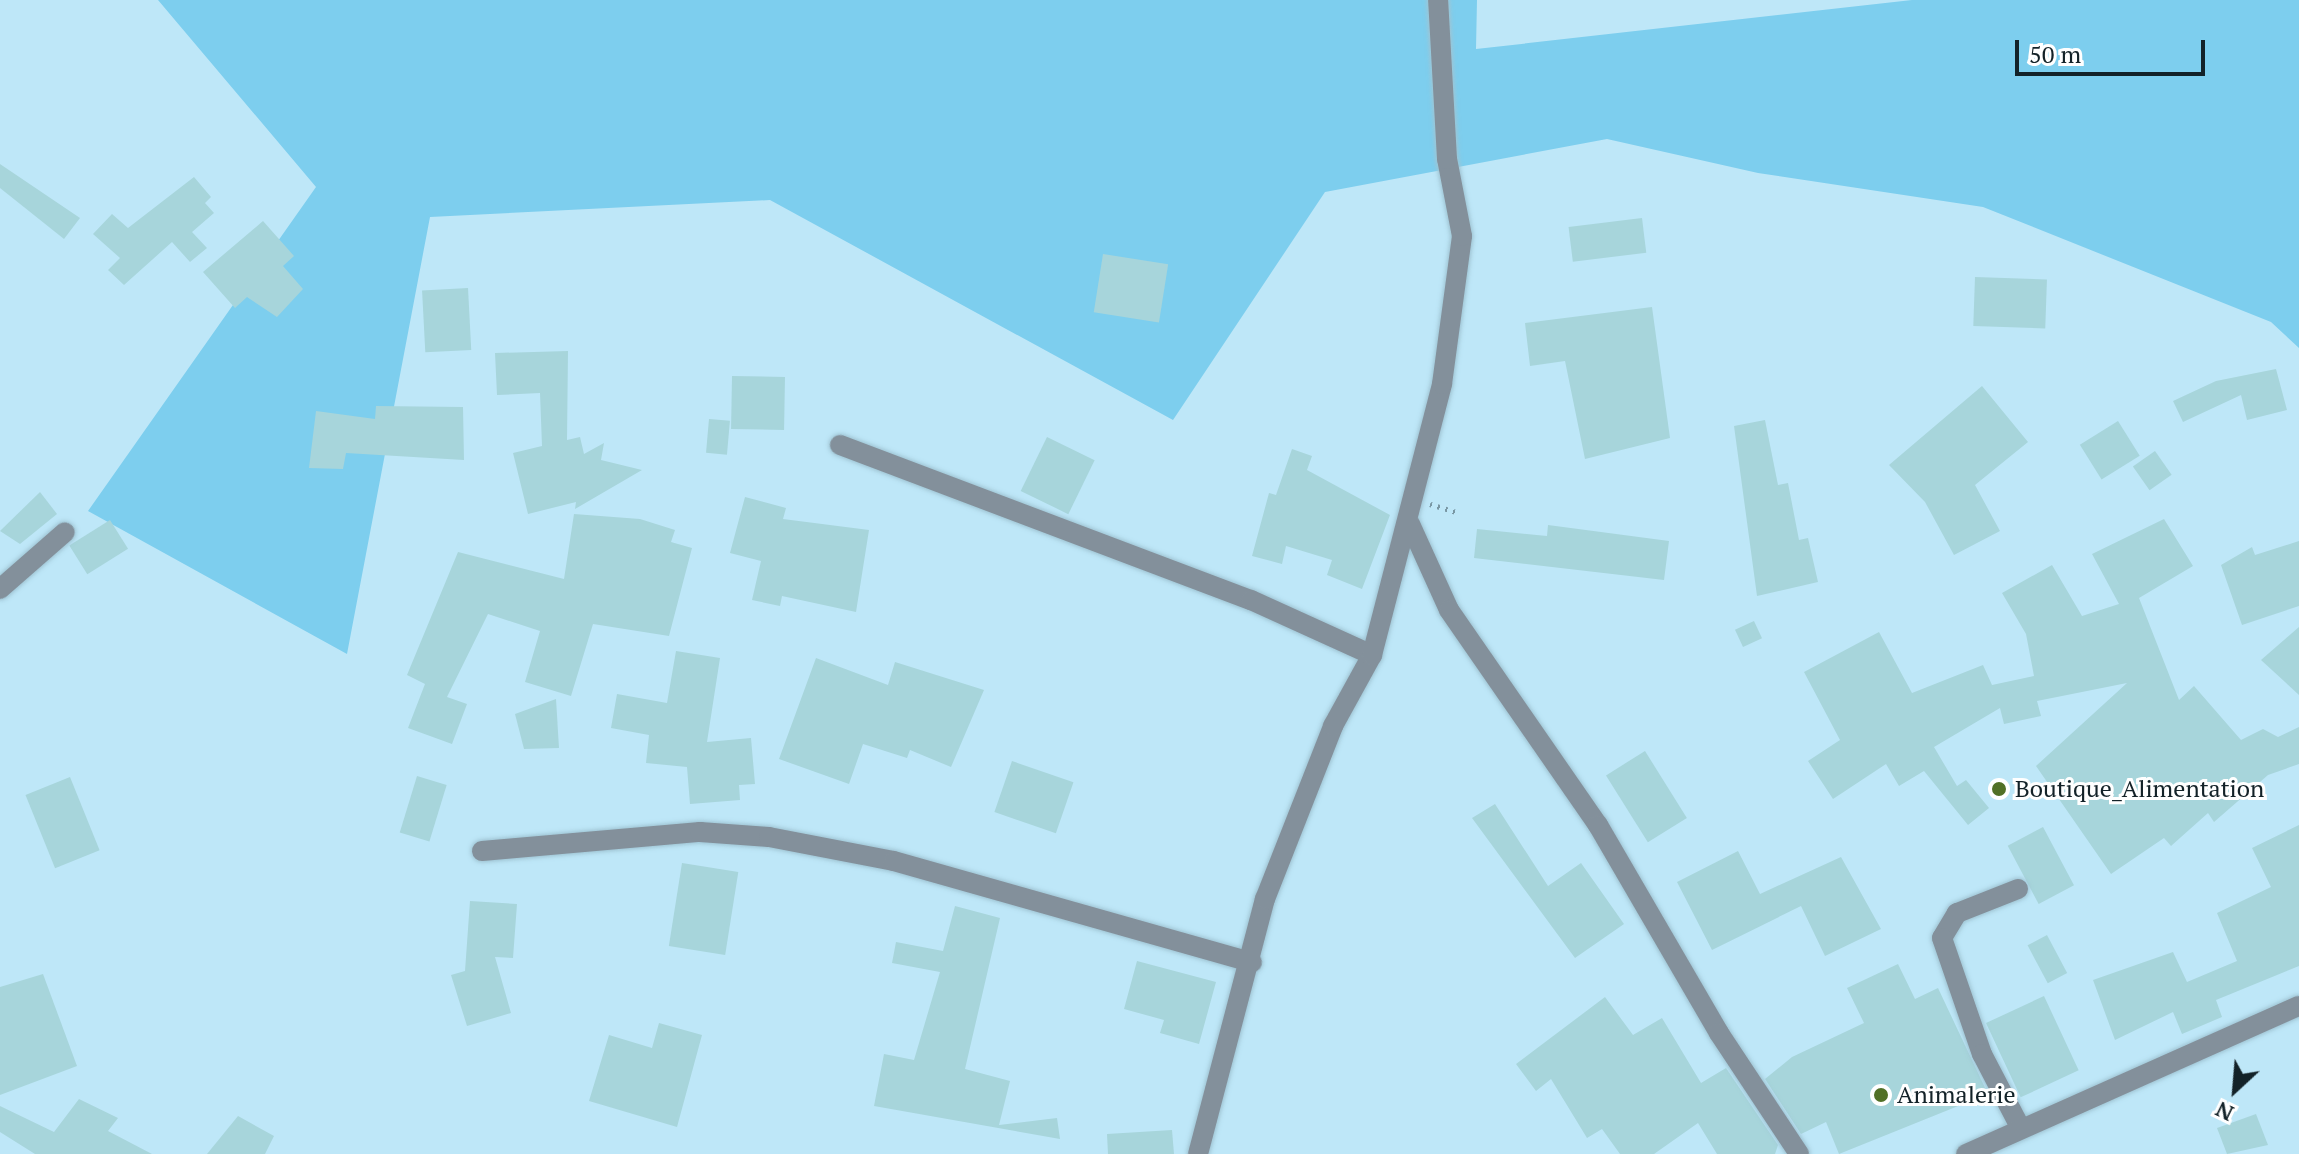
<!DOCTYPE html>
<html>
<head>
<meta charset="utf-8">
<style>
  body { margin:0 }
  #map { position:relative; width:2299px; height:1154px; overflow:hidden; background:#bee7f8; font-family:"PT Serif",serif }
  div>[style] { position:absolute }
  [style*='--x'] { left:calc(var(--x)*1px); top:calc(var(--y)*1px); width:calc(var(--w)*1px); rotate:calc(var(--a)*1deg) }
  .green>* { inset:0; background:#7dceee }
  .building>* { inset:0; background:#a7d5db; transform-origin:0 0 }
  .path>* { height:5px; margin-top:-2.5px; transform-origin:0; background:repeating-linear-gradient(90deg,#7997a4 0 2px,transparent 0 8px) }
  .roads { filter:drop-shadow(0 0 2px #9fc4d3) drop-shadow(0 0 2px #9fc4d3) }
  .minor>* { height:20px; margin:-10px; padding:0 10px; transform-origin:10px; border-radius:10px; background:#83909b }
  .dots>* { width:22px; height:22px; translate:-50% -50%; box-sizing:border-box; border:4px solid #fff; border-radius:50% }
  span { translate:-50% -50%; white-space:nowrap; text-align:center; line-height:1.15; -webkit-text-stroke:6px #fff; paint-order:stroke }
  .poi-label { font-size:24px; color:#132228 }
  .left { translate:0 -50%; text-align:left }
  .north { position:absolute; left:2195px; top:1050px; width:80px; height:80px; -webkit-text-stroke:6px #fff; paint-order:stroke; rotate:206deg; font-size:22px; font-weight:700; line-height:32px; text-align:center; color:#132228 }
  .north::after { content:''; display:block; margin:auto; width:28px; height:36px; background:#132228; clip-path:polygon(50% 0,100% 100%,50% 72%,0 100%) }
  .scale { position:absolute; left:2015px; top:40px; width:190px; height:36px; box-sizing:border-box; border:4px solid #132228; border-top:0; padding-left:10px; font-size:24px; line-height:28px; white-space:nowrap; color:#132228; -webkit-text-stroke:6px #fff; paint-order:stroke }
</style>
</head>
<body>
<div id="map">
  <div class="green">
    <i style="clip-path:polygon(158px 0,1477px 0,1476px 49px,1912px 0,2299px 0,2299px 348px,2271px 322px,1983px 207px,1758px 173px,1607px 139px,1325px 192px,1173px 420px,770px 200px,430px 217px,347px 654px,88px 511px,316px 187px)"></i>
  </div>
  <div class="building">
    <i style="clip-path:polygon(0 164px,80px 218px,64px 239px,0 188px)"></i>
    <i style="clip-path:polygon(194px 177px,211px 197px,205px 203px,214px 213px,192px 232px,207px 248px,190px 262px,172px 242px,124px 285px,108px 270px,120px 258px,93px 234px,112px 214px,128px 228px)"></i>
    <i style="left:1642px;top:218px;width:35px;height:74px;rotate:83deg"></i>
    <i style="clip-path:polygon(263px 221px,294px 256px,283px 266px,303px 289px,277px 317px,247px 297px,235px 308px,203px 272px)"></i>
    <i style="left:1103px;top:254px;width:66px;height:59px;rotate:9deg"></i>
    <i style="left:1975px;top:277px;width:72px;height:49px;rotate:2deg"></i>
    <i style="left:468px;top:288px;width:62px;height:46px;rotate:87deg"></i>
    <i style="clip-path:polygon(1652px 307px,1670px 438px,1585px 459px,1565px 361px,1530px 366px,1525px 323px)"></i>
    <i style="clip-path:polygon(568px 351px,567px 440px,580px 437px,584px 454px,604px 443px,601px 460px,642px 470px,575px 509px,576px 502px,528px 514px,513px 453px,542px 446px,540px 393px,497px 395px,495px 353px)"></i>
    <i style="clip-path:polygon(2276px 369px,2287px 410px,2247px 420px,2241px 395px,2183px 422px,2173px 401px,2216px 381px)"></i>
    <i style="left:732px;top:376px;width:53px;height:53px;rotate:1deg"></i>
    <i style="clip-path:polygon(1982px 386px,2028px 442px,1975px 485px,2000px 531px,1954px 555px,1925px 502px,1889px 465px)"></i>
    <i style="clip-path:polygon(376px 406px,463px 407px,464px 460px,346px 453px,343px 469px,309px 468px,316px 411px,375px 419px)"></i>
    <i style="left:709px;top:419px;width:21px;height:34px;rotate:5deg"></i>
    <i style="clip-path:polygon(1765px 420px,1778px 485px,1788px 483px,1799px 540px,1808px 538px,1818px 582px,1757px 596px,1734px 426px)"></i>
    <i style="left:2118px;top:421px;width:41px;height:45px;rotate:58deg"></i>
    <i style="left:1047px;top:437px;width:53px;height:60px;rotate:26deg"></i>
    <i style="clip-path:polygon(1292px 449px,1312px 456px,1307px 470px,1390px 515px,1362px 589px,1327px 575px,1332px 560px,1286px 546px,1282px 564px,1252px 556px,1269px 493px,1276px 495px)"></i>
    <i style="left:2155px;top:451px;width:29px;height:27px;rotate:55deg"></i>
    <i style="clip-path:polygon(40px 492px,57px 514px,20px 544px,0 531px)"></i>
    <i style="clip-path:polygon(745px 497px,786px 508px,783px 519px,869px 530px,856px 612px,782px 596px,780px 606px,752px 600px,761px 561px,730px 553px)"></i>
    <i style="clip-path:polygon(574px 514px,640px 519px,675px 530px,671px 542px,692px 548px,669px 636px,593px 624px,571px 696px,525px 682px,540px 631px,488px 614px,447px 697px,467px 704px,452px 744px,408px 728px,425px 684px,407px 675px,458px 552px,564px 579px)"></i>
    <i style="clip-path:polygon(2164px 519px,2193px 566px,2139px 598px,2179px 700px,2194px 686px,2241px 740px,2263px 729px,2278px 737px,2299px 727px,2299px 764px,2268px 775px,2214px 822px,2208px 813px,2171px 846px,2164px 838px,2111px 874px,2036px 766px,2127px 683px,2037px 701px,2041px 716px,2004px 724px,2000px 708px,1934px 747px,1957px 786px,1966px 780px,1989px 808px,1968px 825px,1924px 771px,1899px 786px,1886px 764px,1833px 799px,1808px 761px,1840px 740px,1804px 672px,1879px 632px,1912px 693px,1983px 665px,1992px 685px,2034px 676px,2026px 634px,2002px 593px,2052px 565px,2082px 616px,2119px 604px,2092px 554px)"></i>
    <i style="left:110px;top:520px;width:34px;height:48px;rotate:58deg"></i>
    <i style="clip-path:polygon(1548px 525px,1669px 541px,1664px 580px,1474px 558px,1477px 529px,1547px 536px)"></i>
    <i style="clip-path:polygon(2299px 541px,2299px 606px,2242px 625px,2221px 565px,2252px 547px,2255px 555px)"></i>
    <i style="left:1754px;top:621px;width:19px;height:21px;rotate:65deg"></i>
    <i style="clip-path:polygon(2299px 627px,2299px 695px,2261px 660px)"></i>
    <i style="clip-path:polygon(676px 651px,720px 658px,707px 742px,751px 738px,755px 784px,739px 785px,740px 800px,690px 804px,687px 767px,646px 763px,649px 735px,611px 728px,617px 694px,667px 703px)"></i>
    <i style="clip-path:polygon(816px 658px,888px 685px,895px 662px,984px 690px,951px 767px,910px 750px,907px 758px,863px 744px,849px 784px,779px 759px)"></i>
    <i style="clip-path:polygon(556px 699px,559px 748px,524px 749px,515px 714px)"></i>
    <i style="left:1645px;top:751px;width:79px;height:46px;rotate:58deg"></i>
    <i style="left:1012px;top:761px;width:65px;height:54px;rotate:19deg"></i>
    <i style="left:417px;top:776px;width:31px;height:59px;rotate:17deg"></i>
    <i style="left:70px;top:777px;width:79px;height:48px;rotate:68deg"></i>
    <i style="clip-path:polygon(1495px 804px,1548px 886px,1581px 863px,1624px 924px,1575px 958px,1472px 818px)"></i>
    <i style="clip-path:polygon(2299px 825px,2299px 966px,2216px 1000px,2222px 1017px,2182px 1034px,2173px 1012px,2115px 1040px,2093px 980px,2173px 952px,2187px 982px,2237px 961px,2217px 913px,2271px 887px,2252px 848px)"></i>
    <i style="left:2043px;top:827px;width:66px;height:40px;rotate:62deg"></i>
    <i style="clip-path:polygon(1738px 851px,1760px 894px,1841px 857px,1881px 929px,1825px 956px,1801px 906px,1712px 950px,1677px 882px)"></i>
    <i style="left:682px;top:863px;width:57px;height:84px;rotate:9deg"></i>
    <i style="clip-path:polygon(470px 901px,517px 904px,513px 958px,495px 957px,511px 1013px,467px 1026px,451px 975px,465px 971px)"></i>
    <i style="clip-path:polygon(955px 906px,1000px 918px,965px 1069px,1010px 1081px,999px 1125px,1057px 1118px,1060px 1139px,874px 1106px,884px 1054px,914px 1060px,940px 972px,892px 963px,896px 942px,943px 951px)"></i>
    <i style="left:2047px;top:935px;width:43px;height:22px;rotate:62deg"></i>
    <i style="clip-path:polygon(1137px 961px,1216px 982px,1199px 1044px,1160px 1033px,1164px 1020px,1124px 1009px)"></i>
    <i style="clip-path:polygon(1898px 964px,1915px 999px,1938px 988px,1988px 1094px,1839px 1154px,1826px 1122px,1801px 1134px,1765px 1079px,1792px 1057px,1864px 1023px,1847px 988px)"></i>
    <i style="clip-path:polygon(43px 974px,77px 1066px,0 1095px,0 987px)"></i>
    <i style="left:2044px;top:996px;width:82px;height:64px;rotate:65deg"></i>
    <i style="clip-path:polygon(1605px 997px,1633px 1035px,1662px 1018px,1701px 1083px,1726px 1068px,1778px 1145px,1775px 1154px,1717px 1154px,1698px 1123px,1654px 1154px,1620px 1154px,1602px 1129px,1587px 1138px,1551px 1079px,1536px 1091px,1516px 1064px)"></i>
    <i style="clip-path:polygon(659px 1023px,702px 1035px,677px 1127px,589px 1101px,609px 1035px,652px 1048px)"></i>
    <i style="clip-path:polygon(79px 1099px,118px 1118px,108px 1131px,152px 1154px,35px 1154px,0 1132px,0 1106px,54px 1132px)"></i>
    <i style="clip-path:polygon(2256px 1114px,2268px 1145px,2227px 1154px,2217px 1128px)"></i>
    <i style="clip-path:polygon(238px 1116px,274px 1136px,265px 1154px,207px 1154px)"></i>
    <i style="clip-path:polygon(1172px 1130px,1174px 1154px,1108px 1154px,1107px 1134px)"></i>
  </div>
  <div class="path">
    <i style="--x:1430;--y:504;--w:27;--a:17"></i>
  </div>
  <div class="roads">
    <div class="minor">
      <i style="--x:840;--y:445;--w:439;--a:20.7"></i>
      <i style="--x:1251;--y:600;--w:133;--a:24.4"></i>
      <i style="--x:1410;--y:524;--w:94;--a:65.6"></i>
      <i style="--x:1449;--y:610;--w:262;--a:55.3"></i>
      <i style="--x:1598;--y:825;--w:241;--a:59.8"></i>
      <i style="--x:1719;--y:1033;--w:145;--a:56.5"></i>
      <i style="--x:0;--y:589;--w:86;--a:-41.2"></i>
      <i style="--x:482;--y:851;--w:219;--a:-5"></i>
      <i style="--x:700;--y:832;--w:69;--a:4.1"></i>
      <i style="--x:769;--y:837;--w:127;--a:10.9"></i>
      <i style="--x:894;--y:861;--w:372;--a:15.8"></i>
      <i style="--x:2018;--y:889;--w:66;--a:158.5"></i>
      <i style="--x:1957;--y:913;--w:29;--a:121"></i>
      <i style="--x:1942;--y:938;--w:123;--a:71"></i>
      <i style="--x:1982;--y:1054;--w:80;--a:62.5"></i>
      <i style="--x:1198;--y:1154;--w:264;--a:-75.3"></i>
      <i style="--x:1265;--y:899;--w:186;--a:-68.5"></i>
      <i style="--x:1333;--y:726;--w:81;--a:-61.2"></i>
      <i style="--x:1372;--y:655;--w:280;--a:-75.5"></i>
      <i style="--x:1442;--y:384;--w:149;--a:-82.3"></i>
      <i style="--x:1462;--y:236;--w:78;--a:-101"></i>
      <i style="--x:1447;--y:159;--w:159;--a:-93.2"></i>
      <i style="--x:1966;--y:1154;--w:364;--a:-24"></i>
    </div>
  </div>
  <div class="dots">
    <i style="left:1999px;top:789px;background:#517026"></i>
    <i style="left:1881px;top:1095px;background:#517026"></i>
  </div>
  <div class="poi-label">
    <span class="left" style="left:2015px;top:789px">Boutique_Alimentation</span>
    <span class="left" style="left:1897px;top:1095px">Animalerie</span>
  </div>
  <div class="north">N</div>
  <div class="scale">50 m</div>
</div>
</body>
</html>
